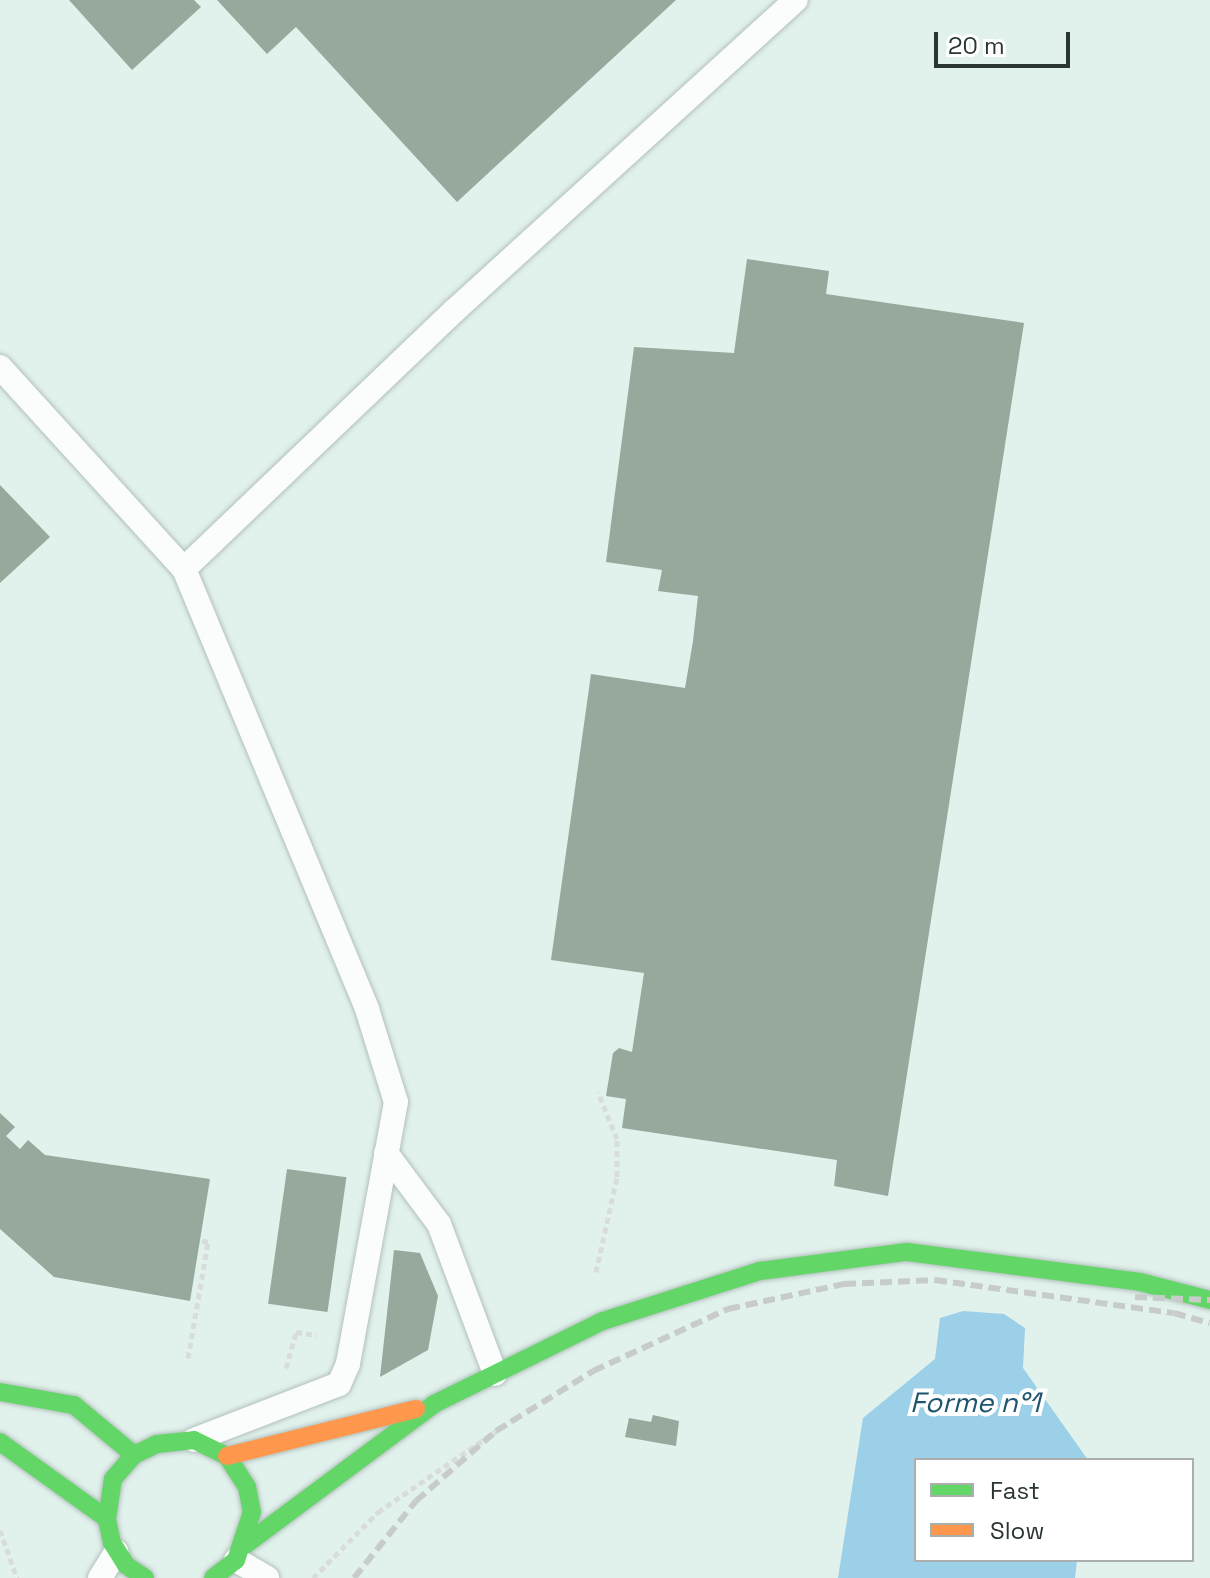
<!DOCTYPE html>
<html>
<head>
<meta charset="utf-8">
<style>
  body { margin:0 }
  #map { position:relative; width:1210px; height:1578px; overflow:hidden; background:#e1f1ec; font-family:"Space Grotesk",sans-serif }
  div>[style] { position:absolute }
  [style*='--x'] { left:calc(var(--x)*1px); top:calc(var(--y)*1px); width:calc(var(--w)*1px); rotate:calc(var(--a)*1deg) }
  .water>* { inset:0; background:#9bd0e8 }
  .building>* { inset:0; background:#97a89d; transform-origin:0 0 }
  .path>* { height:5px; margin-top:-2.5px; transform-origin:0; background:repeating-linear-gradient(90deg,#d8dddb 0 6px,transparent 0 10px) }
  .roads { filter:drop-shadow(0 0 2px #b3c0bc) drop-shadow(0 0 2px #b3c0bc) }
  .lane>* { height:24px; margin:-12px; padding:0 12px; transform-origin:12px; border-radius:12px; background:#fafdfc }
  .fast>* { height:18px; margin:-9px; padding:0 9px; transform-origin:9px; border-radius:9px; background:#63d668 }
  .slow>* { height:18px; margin:-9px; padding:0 9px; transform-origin:9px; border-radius:9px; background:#ff974d }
  .rail>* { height:6px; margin-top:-3px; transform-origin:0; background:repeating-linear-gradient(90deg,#c7ccca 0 12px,transparent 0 18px) }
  span { translate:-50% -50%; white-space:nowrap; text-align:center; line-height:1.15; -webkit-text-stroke:8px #fff; paint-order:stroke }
  .water-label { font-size:28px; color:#1e546e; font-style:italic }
  .legend { position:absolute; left:914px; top:1458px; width:280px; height:104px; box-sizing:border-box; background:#fff; border:2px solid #aaafad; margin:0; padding:10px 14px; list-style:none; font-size:24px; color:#2a3632 }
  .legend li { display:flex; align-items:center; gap:16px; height:40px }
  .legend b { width:40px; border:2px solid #aaafad }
  .scale { position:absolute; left:934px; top:32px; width:136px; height:36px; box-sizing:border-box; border:4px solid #2a3632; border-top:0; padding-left:10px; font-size:24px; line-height:28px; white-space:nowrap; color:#2a3632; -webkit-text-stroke:6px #fff; paint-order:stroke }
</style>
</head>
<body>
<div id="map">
  <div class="water">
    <i style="clip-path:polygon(963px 1311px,1004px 1314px,1025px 1328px,1023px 1368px,1088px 1460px,916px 1460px,916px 1560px,1077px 1560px,1075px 1578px,838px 1578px,863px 1418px,935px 1359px,940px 1318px)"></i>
  </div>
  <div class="building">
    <i style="clip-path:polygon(69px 0,194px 0,201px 7px,132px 70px)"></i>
    <i style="clip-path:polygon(217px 0,676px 0,457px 202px,296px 27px,267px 54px)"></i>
    <i style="clip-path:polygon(747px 259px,829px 271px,826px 294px,1024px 323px,888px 1196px,834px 1186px,837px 1160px,622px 1128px,626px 1099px,606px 1096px,613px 1053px,619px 1048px,632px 1052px,644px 973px,551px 960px,591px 674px,685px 688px,693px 641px,698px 596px,658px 591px,662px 570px,606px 562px,634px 347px,734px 353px)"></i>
    <i style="clip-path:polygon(0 485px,50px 537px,0 583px)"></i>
    <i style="clip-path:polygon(0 1113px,15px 1127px,6px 1136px,20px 1149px,28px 1140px,45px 1155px,210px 1179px,190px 1301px,54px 1277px,0 1229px)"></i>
    <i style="left:287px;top:1169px;width:60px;height:136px;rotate:8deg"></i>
    <i style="clip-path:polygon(394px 1250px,420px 1253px,438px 1296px,428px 1350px,380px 1377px)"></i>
    <i style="clip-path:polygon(653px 1415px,679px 1421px,676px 1446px,625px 1437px,629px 1418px,651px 1422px)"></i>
  </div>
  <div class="path">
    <i style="--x:596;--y:1272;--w:97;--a:-77.5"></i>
    <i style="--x:617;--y:1177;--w:38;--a:-90"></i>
    <i style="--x:617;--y:1139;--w:51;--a:-112"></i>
    <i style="--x:188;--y:1358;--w:118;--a:-80.2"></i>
    <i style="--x:208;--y:1242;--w:9;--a:-167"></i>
    <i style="--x:286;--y:1368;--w:37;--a:-74"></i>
    <i style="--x:296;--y:1332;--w:21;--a:8"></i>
    <i style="--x:0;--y:1530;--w:51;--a:70.5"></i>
    <i style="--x:313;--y:1578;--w:93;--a:-45.4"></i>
    <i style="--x:378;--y:1512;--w:165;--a:-34.4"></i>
  </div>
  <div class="roads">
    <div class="lane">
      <i style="--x:0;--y:367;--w:273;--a:47.7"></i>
      <i style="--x:184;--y:569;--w:477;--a:67.4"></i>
      <i style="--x:367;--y:1009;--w:97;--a:72.7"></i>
      <i style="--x:396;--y:1102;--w:266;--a:100.4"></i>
      <i style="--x:348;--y:1364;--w:22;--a:114"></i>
      <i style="--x:339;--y:1384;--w:155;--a:158.9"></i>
      <i style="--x:184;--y:569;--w:373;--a:-43.7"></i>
      <i style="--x:454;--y:311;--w:462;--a:-42.3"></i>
      <i style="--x:386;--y:1153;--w:89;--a:53.3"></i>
      <i style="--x:439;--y:1224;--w:160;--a:69.5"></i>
      <i style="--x:236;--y:1560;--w:36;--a:30"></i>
      <i style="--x:100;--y:1578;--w:31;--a:-58"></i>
    </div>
    <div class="fast">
      <i style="--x:0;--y:1392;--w:75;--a:10"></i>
      <i style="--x:74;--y:1405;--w:78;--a:39.8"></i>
      <i style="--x:0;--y:1442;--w:132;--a:35.7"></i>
      <i style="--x:245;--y:1545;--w:236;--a:-36.7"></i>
      <i style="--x:434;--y:1404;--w:188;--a:-26.2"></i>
      <i style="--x:603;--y:1321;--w:165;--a:-17.7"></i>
      <i style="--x:760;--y:1271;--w:148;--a:-7.4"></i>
      <i style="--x:907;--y:1252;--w:235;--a:7.3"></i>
      <i style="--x:1140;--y:1282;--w:72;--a:14.4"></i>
      <i style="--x:145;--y:1578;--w:23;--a:-146"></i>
      <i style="--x:126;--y:1565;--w:26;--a:-122"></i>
      <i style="--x:112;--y:1543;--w:25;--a:-102"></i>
      <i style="--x:107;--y:1519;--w:40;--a:-81.5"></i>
      <i style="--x:113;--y:1479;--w:32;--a:-49"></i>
      <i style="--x:134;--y:1455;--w:25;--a:-26"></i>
      <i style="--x:157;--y:1444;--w:37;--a:-6"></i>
      <i style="--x:194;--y:1440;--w:37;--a:26"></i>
      <i style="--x:227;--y:1456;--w:37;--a:57"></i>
      <i style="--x:247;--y:1487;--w:25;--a:79"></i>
      <i style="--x:252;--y:1512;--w:51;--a:108.4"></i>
      <i style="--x:236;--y:1560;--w:29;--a:142"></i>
    </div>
    <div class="slow">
      <i style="--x:227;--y:1456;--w:195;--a:-14"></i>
    </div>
  </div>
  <div class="rail">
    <i style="--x:1135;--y:1297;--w:75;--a:2.3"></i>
    <i style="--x:354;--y:1578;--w:99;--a:-51.2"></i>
    <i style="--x:416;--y:1501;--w:106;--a:-41.2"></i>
    <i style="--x:496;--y:1431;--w:114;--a:-31.7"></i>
    <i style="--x:593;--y:1371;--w:149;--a:-24.7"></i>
    <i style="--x:728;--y:1309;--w:119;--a:-12.2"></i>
    <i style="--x:844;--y:1284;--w:91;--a:-2.5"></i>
    <i style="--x:935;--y:1280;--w:241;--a:7.9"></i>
    <i style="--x:1174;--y:1313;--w:37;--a:16"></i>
  </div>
  <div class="water-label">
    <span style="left:975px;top:1402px">Forme n°1</span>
  </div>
  <ul class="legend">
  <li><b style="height:10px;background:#63d668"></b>Fast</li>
  <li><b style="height:10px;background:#ff974d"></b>Slow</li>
  </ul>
  <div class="scale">20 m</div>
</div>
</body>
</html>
